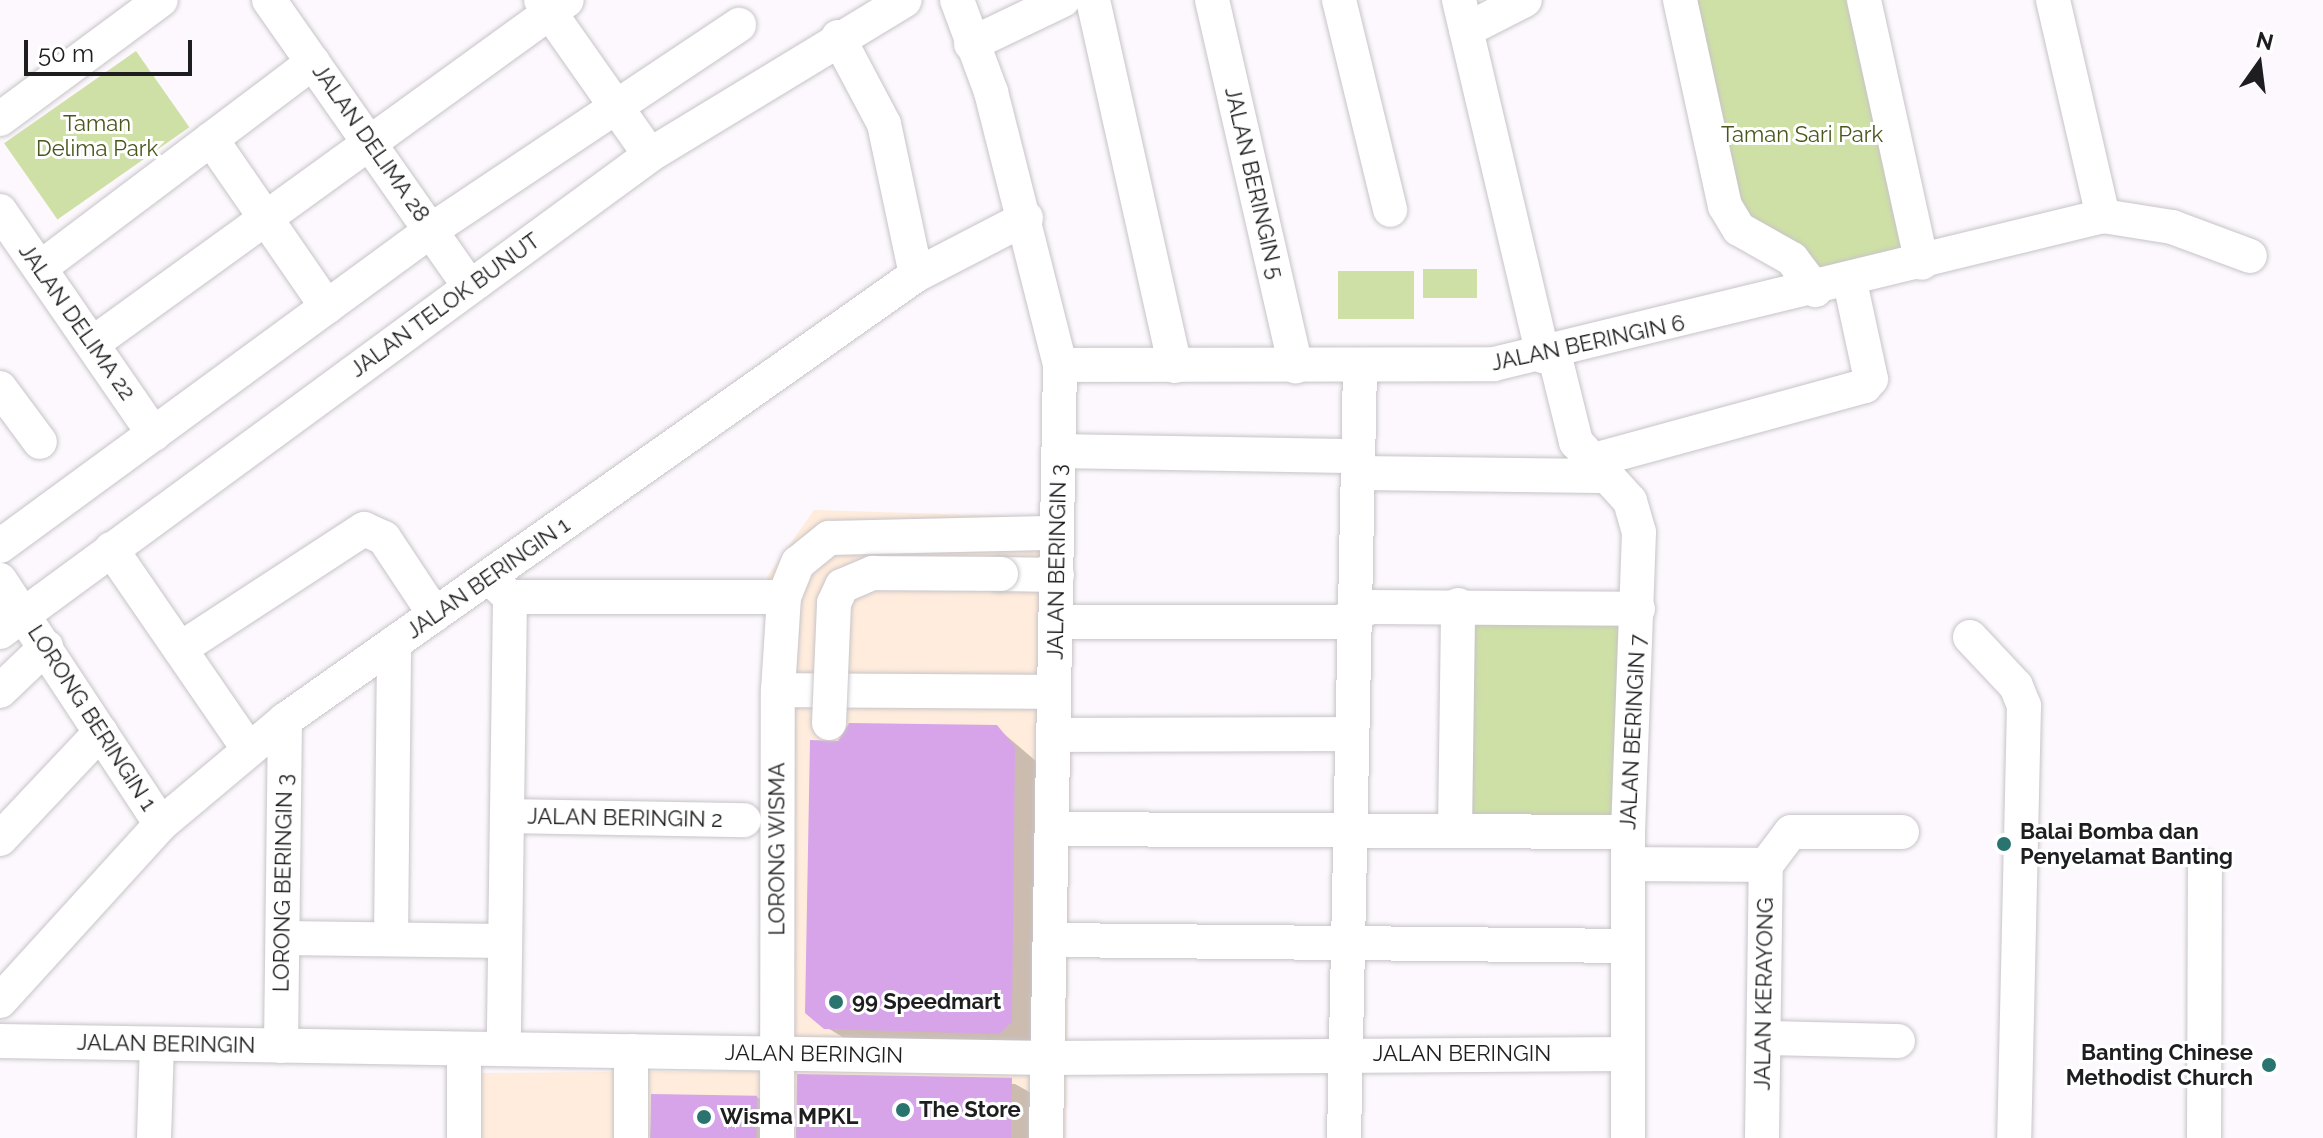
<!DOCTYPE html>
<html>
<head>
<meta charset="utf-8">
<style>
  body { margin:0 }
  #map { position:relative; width:2323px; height:1138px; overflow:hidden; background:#fcf8fd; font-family:Raleway,sans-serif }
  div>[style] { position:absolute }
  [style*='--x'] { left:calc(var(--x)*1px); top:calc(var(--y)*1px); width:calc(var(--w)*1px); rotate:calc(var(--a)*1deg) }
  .commercial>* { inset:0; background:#ffecdc }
  .green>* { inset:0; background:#cfe0a6; transform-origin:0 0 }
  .shadow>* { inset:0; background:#0003 }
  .building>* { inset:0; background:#d7a4e9; transform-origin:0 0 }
  .roads { filter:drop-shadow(0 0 2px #c7c4c8) drop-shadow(0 0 2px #c7c4c8) }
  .minor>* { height:34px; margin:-17px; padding:0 17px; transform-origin:17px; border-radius:17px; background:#fff }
  .bridges { filter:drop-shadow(0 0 2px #c7c4c8) drop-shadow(0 0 2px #c7c4c8) }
  .minor-bridge>* { height:34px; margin:-17px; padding:0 17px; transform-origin:17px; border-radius:17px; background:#fff }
  .dots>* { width:22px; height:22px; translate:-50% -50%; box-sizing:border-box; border:4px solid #fff; border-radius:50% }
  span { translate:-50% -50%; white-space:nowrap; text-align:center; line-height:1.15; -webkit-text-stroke:6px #fff; paint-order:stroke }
  .park-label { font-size:22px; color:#4a571c }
  .street-label { font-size:22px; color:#1e1d1f }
  .poi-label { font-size:22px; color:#1e1d1f; font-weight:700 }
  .left { translate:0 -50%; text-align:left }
  .right { translate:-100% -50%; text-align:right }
  .north { position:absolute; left:2219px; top:24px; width:80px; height:80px; -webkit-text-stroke:6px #fff; paint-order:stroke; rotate:14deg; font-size:22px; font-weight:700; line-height:32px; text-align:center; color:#1e1d1f }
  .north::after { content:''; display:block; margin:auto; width:28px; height:36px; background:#1e1d1f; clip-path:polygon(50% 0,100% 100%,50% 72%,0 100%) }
  .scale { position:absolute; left:24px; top:40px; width:168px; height:36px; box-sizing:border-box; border:4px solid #1e1d1f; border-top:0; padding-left:10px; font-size:24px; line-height:28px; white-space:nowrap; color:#1e1d1f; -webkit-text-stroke:6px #fff; paint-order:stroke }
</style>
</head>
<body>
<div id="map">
  <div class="commercial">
    <i style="clip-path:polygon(814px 510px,1074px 518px,1066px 1138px,478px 1138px,478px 1073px,758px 1071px,767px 577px)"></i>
  </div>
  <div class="green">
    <i style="clip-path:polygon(1681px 0,1862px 0,1921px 258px,1813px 286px,1741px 228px)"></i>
    <i style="left:136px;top:51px;width:93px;height:161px;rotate:55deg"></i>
    <i style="left:1477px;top:269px;width:29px;height:54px;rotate:90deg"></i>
    <i style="left:1414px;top:271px;width:48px;height:76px;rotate:90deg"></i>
    <i style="left:1458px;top:605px;width:180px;height:225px;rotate:1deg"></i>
  </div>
  <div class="shadow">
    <i style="clip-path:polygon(996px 727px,1037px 762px,1035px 1035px,1023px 1046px,849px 1041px,826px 1027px,839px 743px)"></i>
    <i style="clip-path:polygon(799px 1076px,1015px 1084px,1033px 1094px,1032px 1138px,799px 1138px)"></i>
    <i style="clip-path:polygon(653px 1096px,757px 1097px,775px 1108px,776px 1138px,650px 1138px)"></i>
  </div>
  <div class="building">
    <i style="clip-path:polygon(849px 723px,997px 725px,1015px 747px,1012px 1022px,999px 1034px,824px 1029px,805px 1013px,810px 740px,838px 741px)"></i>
    <i style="left:797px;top:1074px;width:215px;height:64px;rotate:1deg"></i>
    <i style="left:651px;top:1094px;width:106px;height:44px;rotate:1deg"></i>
  </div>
  <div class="roads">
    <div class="minor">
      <i style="--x:269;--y:0;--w:350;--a:55"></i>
      <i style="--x:541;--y:0;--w:189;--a:54.9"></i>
      <i style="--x:957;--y:0;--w:98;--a:69.7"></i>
      <i style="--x:991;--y:92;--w:282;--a:75.8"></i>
      <i style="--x:1060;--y:365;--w:773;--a:91.04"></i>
      <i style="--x:1093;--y:0;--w:375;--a:77.4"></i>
      <i style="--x:1212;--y:0;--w:376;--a:77.1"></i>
      <i style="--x:1339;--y:0;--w:216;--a:76.3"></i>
      <i style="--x:1459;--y:0;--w:366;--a:76.7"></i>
      <i style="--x:1680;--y:0;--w:211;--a:77.7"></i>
      <i style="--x:1725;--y:206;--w:27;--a:59"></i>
      <i style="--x:1739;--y:229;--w:61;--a:29.5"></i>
      <i style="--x:1792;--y:259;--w:39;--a:53"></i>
      <i style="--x:1864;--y:0;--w:269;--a:77.6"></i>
      <i style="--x:2053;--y:0;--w:222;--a:77"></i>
      <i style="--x:1466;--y:30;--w:66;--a:-27"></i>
      <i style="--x:838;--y:37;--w:98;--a:62.1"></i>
      <i style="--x:884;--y:124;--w:154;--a:78"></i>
      <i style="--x:971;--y:44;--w:102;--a:-25.6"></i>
      <i style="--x:0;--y:119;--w:200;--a:-36.5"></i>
      <i style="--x:211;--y:139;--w:204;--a:55.4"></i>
      <i style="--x:0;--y:211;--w:271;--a:55.4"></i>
      <i style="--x:40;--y:268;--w:342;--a:-37"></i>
      <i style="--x:92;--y:344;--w:586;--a:-35.91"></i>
      <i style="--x:1554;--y:353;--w:92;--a:76.1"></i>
      <i style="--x:1576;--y:442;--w:80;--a:47.5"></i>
      <i style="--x:1630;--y:501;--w:32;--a:74"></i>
      <i style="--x:1639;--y:532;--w:300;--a:92.1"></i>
      <i style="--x:1628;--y:832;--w:306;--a:90"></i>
      <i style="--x:1060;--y:365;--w:434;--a:-0.1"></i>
      <i style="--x:1494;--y:364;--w:627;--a:-13.66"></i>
      <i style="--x:2103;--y:216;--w:70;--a:9.1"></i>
      <i style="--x:2172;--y:227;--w:83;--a:20.4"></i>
      <i style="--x:0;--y:388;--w:67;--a:53.5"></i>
      <i style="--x:1059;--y:451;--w:299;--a:1"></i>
      <i style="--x:1587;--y:462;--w:288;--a:-15.3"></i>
      <i style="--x:1865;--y:386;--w:9;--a:-49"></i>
      <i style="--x:1871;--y:379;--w:99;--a:-102.2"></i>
      <i style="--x:1358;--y:473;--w:243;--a:0.7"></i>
      <i style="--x:0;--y:546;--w:537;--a:-36.21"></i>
      <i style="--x:433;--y:229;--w:368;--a:-33.7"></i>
      <i style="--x:111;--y:549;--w:242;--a:55.5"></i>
      <i style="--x:1001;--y:574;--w:56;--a:1"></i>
      <i style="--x:489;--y:577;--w:29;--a:44"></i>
      <i style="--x:510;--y:597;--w:452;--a:90.8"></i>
      <i style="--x:0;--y:580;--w:292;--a:56.6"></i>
      <i style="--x:510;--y:597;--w:274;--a:0"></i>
      <i style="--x:1056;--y:622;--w:284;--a:0"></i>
      <i style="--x:1340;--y:622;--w:34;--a:-26"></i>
      <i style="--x:1371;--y:607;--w:267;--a:0.4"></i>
      <i style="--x:0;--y:632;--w:806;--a:-36.27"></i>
      <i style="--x:650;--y:155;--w:298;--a:-31.3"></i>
      <i style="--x:1970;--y:637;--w:67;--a:46.8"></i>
      <i style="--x:2016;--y:686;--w:22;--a:68"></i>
      <i style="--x:2024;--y:706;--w:432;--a:91.3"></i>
      <i style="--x:180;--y:649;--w:220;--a:-33.1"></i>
      <i style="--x:364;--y:529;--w:22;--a:24"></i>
      <i style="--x:384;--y:538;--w:92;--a:56.5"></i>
      <i style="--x:778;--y:690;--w:276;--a:0.4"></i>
      <i style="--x:0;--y:691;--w:64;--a:-43.7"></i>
      <i style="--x:1054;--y:735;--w:298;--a:-0.2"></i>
      <i style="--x:507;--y:816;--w:237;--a:1"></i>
      <i style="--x:1052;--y:829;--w:576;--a:0.3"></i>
      <i style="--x:1455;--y:830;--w:225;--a:-89.2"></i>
      <i style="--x:0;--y:839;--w:147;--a:-46.7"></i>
      <i style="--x:1628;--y:864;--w:138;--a:0.4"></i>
      <i style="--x:283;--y:938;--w:222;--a:0.8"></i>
      <i style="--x:391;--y:939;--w:296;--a:-89.4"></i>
      <i style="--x:1050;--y:940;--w:578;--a:0.59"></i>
      <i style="--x:0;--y:1001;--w:239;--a:-47.7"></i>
      <i style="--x:161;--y:824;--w:162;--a:-40"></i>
      <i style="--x:285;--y:720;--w:772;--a:-35.19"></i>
      <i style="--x:916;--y:275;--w:124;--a:-27.4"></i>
      <i style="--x:1764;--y:1038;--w:134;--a:1.3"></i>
      <i style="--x:0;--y:1041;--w:1048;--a:0.93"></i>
      <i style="--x:1048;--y:1058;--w:580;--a:-0.4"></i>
      <i style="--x:281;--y:1046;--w:326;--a:-89.3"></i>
      <i style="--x:631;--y:1051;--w:87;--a:90"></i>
      <i style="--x:154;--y:1138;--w:94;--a:-88.2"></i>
      <i style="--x:464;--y:1138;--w:89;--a:-90"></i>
      <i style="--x:777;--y:1138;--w:448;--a:-89.9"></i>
      <i style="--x:778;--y:690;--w:93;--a:-86.3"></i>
      <i style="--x:784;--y:597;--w:37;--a:-68"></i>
      <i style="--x:798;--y:563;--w:40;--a:-39"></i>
      <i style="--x:829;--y:538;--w:228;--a:-1.3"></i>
      <i style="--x:1344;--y:1138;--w:771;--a:-88.81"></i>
      <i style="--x:1762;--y:1138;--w:273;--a:-89.2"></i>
      <i style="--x:1766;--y:865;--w:41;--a:-52.9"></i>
      <i style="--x:1791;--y:832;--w:111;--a:0"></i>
      <i style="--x:2204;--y:1138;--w:270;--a:-89.8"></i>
    </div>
  </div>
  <div class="bridges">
    <div class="minor-bridge">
      <i style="--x:829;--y:723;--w:120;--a:-87.6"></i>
      <i style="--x:834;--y:603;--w:19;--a:-65"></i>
      <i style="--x:842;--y:586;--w:34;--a:-23"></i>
      <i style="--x:873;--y:573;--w:128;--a:0.4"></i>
    </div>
  </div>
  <div class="dots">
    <i style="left:2004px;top:844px;background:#2a7470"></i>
    <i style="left:836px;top:1002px;background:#2a7470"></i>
    <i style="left:2269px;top:1065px;background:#2a7470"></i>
    <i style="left:903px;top:1110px;background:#2a7470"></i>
    <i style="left:704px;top:1117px;background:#2a7470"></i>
  </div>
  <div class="park-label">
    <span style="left:97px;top:136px">Taman<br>Delima Park</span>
    <span style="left:1802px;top:135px">Taman Sari Park</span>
  </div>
  <div class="street-label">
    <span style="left:371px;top:143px;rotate:55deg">JALAN DELIMA 28</span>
    <span style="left:1254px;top:183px;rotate:77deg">JALAN BERINGIN 5</span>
    <span style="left:445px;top:305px;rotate:-36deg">JALAN TELOK BUNUT</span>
    <span style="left:77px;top:322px;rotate:55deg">JALAN DELIMA 22</span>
    <span style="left:1588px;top:343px;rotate:-12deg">JALAN BERINGIN 6</span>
    <span style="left:1057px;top:562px;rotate:-89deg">JALAN BERINGIN 3</span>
    <span style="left:488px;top:578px;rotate:-35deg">JALAN BERINGIN 1</span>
    <span style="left:92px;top:718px;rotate:57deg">LORONG BERINGIN 1</span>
    <span style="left:1633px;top:732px;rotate:-87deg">JALAN BERINGIN 7</span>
    <span style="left:625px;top:818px;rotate:1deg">JALAN BERINGIN 2</span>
    <span style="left:777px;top:849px;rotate:-90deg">LORONG WISMA</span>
    <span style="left:283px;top:883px;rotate:-89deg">LORONG BERINGIN 3</span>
    <span style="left:1764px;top:994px;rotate:-89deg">JALAN KERAYONG</span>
    <span style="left:166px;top:1044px;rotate:1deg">JALAN BERINGIN</span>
    <span style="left:814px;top:1054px;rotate:1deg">JALAN BERINGIN</span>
    <span style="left:1462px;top:1054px">JALAN BERINGIN</span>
  </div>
  <div class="poi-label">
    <span class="left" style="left:2020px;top:844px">Balai Bomba dan<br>Penyelamat Banting</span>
    <span class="left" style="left:852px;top:1002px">99 Speedmart</span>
    <span class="right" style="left:2253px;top:1065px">Banting Chinese<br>Methodist Church</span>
    <span class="left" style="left:919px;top:1110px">The Store</span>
    <span class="left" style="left:720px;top:1117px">Wisma MPKL</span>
  </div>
  <div class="north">N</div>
  <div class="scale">50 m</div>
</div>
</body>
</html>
